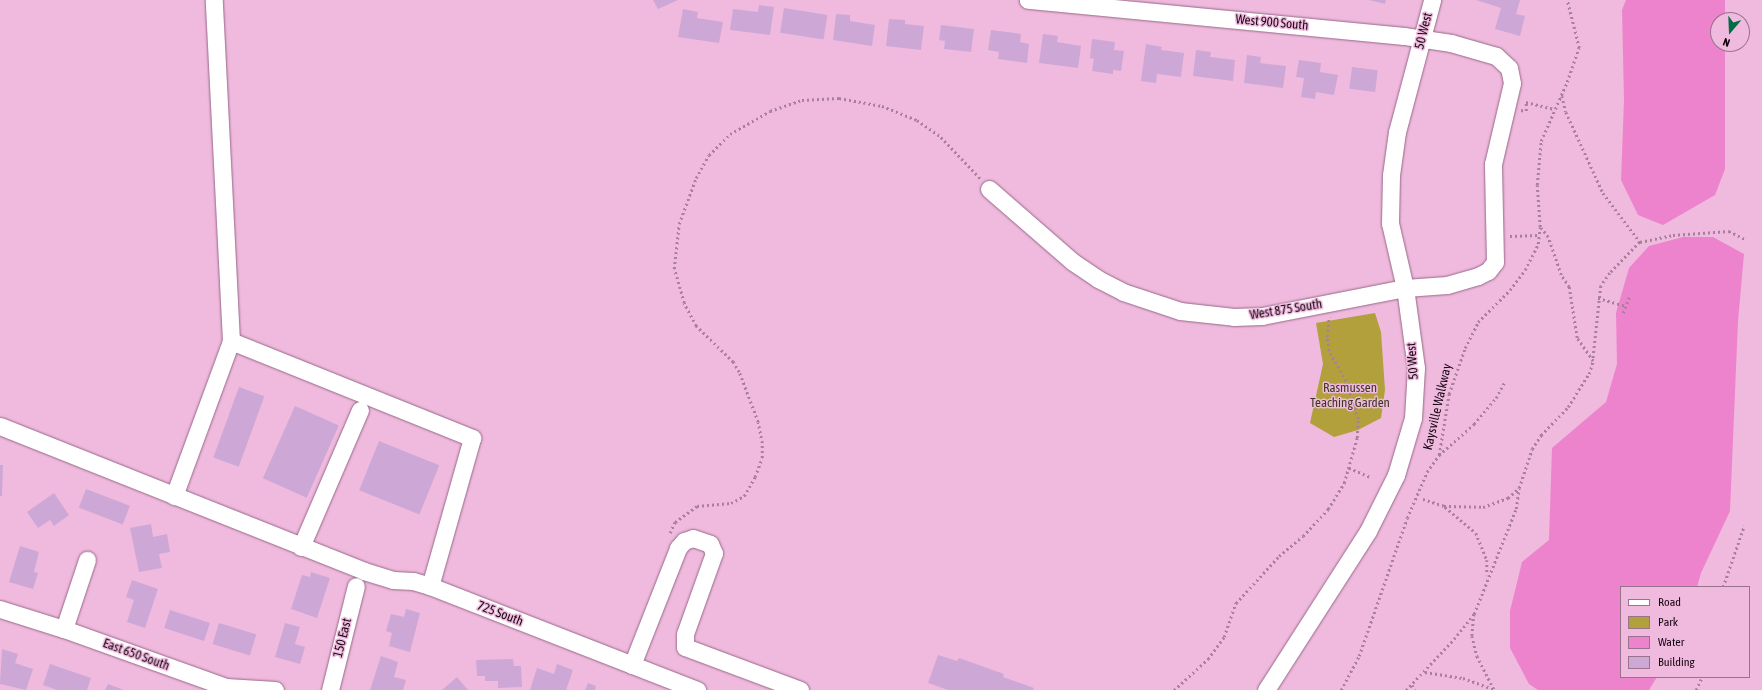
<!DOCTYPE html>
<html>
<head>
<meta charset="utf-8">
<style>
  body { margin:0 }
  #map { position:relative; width:1762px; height:690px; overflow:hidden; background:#efbadd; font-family:"Asap Condensed",sans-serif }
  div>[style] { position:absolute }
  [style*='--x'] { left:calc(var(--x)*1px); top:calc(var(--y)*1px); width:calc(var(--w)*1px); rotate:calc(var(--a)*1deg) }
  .green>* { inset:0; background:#b1a03c }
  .water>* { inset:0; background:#ed83cd }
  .building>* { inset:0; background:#cda8d6; transform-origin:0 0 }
  .path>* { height:2.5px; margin-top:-1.25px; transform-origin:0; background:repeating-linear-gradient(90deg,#a9809b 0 2px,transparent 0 5px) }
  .roads { filter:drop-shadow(0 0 1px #986888) drop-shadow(0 0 1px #986888) }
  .minor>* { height:17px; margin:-8.5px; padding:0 8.5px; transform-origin:8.5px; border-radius:8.5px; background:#fff }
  span { translate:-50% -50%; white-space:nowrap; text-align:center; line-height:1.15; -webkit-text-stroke:3px #efbadd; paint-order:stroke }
  .street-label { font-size:13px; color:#170612 }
  .park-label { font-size:13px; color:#3d3922 }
  .legend { position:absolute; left:1620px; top:586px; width:130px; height:92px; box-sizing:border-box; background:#efbadd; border:1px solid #99728c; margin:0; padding:5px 7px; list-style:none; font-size:12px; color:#170612 }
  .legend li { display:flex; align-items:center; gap:8px; height:20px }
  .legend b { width:20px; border:1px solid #99728c }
  .north { position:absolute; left:1710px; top:12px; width:40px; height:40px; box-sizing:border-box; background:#efbadd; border:1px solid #99728c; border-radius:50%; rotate:199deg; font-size:11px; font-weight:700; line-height:16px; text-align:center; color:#170612 }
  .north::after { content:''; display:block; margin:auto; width:14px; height:18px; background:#006d45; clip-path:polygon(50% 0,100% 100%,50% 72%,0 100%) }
</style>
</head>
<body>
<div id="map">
  <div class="green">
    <i style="clip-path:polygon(1375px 313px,1381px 332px,1385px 390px,1381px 418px,1358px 430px,1334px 437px,1310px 423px,1323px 364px,1316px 323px)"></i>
  </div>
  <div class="water">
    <i style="clip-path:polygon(1626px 0,1725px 0,1725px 20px,1718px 20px,1718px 44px,1725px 44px,1725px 169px,1715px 195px,1663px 225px,1638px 215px,1621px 180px,1624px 100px,1622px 10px)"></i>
    <i style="clip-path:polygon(1683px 237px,1713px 237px,1744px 254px,1738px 321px,1730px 511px,1701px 573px,1697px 587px,1621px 587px,1621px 677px,1657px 677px,1649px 690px,1538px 690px,1529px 684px,1510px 648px,1510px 611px,1522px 562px,1549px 540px,1552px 448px,1606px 402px,1617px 364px,1616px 313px,1629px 268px,1649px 246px)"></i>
  </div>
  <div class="building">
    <i style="clip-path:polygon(653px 0,678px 0,658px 9px)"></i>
    <i style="clip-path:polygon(1369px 0,1386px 0,1385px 4px)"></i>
    <i style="clip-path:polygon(1476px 0,1520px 0,1516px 14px,1525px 16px,1520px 36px,1495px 29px,1501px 8px)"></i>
    <i style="clip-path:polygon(759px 5px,774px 7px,770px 35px,730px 30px,733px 9px,758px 12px)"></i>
    <i style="left:784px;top:8px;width:44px;height:25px;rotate:9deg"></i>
    <i style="clip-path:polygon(683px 9px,698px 12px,697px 18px,723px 22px,719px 43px,678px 37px)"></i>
    <i style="clip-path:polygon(836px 14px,850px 15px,850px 21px,875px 25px,872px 46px,833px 40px)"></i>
    <i style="clip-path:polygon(889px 19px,905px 20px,905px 24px,924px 26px,921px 50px,886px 46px)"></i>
    <i style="clip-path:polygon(941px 25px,974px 29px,971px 52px,944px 49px,945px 41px,939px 40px)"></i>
    <i style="clip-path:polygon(991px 30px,1021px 34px,1020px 42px,1029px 44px,1027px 63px,998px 59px,999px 52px,988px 50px)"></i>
    <i style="clip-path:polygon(1043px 34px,1058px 36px,1057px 42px,1081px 46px,1078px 68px,1039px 63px)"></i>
    <i style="clip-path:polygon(1092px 39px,1115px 42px,1114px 50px,1124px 51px,1121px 71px,1113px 70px,1113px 74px,1092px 71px,1094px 59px,1090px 58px)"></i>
    <i style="clip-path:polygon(1146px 44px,1162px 47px,1161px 50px,1184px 53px,1181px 77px,1157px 74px,1156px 83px,1141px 81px)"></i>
    <i style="clip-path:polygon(1196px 50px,1211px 52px,1210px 57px,1235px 60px,1233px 81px,1193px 76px)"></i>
    <i style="clip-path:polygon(1247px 55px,1261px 57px,1260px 63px,1286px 66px,1283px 88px,1244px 83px)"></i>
    <i style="clip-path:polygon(1299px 60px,1321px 63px,1320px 72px,1338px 75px,1334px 95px,1316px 92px,1315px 99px,1301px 97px,1304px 78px,1296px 77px)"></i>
    <i style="left:1352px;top:67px;width:26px;height:22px;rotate:7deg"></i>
    <i style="left:239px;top:387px;width:27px;height:75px;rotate:20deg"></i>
    <i style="left:295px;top:406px;width:48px;height:79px;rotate:24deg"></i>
    <i style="left:379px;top:441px;width:65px;height:53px;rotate:22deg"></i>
    <i style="clip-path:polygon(0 465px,3px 465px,2px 496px,0 496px)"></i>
    <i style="left:86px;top:489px;width:47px;height:20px;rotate:21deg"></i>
    <i style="clip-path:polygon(54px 493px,69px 515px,54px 526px,50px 520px,38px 528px,27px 512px)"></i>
    <i style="clip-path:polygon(151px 524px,153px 537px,167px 534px,170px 552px,159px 554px,162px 568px,139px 572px,130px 528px)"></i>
    <i style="clip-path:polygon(20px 546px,39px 552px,34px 572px,38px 573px,33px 589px,9px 582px)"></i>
    <i style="clip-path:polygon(311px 572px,330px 578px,317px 618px,291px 609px,302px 575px,310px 577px)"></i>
    <i style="clip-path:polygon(132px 580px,158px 589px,145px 628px,127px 622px,134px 600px,126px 597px)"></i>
    <i style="clip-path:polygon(406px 609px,420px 613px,410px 652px,389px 646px,392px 633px,386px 631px,391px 614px,404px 617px)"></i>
    <i style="left:170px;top:610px;width:42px;height:19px;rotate:18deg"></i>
    <i style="left:219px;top:623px;width:39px;height:22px;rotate:17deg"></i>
    <i style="clip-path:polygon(285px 623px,300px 627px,295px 644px,305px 647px,300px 664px,275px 657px)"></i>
    <i style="clip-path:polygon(2px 649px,18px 654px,15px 663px,33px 669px,26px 690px,0 684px)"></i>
    <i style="clip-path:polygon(938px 655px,957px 661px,959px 658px,1004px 674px,1003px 677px,1034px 688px,1033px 690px,948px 690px,928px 683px)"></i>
    <i style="clip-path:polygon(381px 656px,398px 662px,394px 677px,406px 680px,403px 690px,370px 690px)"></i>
    <i style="clip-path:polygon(513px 659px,514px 666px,521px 666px,522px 687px,498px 688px,498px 681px,485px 681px,485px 676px,477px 676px,476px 660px)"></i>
    <i style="clip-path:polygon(50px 664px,91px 678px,87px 690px,57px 690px,43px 685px)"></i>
    <i style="clip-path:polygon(557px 664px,573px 670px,566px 690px,530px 690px,537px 668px,554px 674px)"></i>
    <i style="clip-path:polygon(457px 677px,468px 690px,442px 690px)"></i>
    <i style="clip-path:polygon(588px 683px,596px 686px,595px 690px,585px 690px)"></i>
    <i style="clip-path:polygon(108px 684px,124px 690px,105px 690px)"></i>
  </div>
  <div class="path">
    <i style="--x:1562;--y:96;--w:16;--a:76"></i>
    <i style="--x:1566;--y:112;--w:89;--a:65.4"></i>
    <i style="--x:1603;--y:193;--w:61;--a:52.9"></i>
    <i style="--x:1640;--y:242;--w:43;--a:134.1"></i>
    <i style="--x:1610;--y:273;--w:16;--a:125"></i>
    <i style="--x:1601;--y:286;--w:74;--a:96.2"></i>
    <i style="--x:1521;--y:110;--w:5;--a:11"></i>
    <i style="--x:1526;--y:111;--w:9;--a:-90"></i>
    <i style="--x:1526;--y:102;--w:30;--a:14"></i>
    <i style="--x:1510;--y:236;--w:29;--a:-2"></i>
    <i style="--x:1640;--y:242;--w:34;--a:-12"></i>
    <i style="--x:1673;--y:235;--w:56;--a:-4.1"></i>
    <i style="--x:1729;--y:231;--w:18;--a:27"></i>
    <i style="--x:1598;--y:298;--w:29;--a:16"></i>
    <i style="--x:1623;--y:313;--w:17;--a:-69"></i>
    <i style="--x:1439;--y:455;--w:47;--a:-41.5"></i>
    <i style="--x:1474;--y:424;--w:34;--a:-50"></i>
    <i style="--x:1496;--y:398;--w:17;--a:-62"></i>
    <i style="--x:1349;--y:468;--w:23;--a:23"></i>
    <i style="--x:1423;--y:499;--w:22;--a:18"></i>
    <i style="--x:1444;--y:506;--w:39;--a:1"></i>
    <i style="--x:1483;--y:507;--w:27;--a:-20"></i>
    <i style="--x:1508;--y:498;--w:13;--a:-42"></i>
    <i style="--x:1445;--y:507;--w:40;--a:40"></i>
    <i style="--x:1476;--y:533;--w:29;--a:68"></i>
    <i style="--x:1487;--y:560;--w:15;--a:90"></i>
    <i style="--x:670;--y:533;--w:12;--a:-66"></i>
    <i style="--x:675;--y:522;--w:27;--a:-36"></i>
    <i style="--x:697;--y:506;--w:34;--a:-5"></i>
    <i style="--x:731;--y:503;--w:15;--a:-28"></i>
    <i style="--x:744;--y:496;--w:22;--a:-60"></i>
    <i style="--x:755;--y:477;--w:20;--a:-70"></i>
    <i style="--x:762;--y:458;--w:15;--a:-90"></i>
    <i style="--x:762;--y:443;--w:21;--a:-101"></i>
    <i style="--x:758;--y:422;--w:53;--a:-110.8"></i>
    <i style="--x:739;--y:372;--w:12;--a:-121"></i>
    <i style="--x:733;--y:362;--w:52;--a:-135.8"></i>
    <i style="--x:696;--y:326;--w:26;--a:-118"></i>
    <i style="--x:684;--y:303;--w:35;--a:-106"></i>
    <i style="--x:674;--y:269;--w:45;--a:-83.7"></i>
    <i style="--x:679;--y:224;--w:49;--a:-69.7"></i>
    <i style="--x:696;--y:178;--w:26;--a:-61"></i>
    <i style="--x:709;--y:155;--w:30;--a:-45"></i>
    <i style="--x:730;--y:134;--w:46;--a:-29.9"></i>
    <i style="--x:770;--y:111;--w:34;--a:-19"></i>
    <i style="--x:802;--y:100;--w:37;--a:-3"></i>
    <i style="--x:839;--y:98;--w:44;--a:10.5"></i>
    <i style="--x:882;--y:106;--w:38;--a:22"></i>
    <i style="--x:917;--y:120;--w:29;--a:35"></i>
    <i style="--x:941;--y:137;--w:57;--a:46.4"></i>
    <i style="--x:1723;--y:587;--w:65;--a:-71"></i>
    <i style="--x:1474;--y:614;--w:22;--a:95"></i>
    <i style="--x:1472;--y:636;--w:21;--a:76"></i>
    <i style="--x:1477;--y:656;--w:38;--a:63"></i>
    <i style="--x:1425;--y:672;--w:38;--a:9"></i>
    <i style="--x:1463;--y:678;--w:32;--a:20"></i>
    <i style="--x:1412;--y:685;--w:6;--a:59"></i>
    <i style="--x:1174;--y:690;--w:46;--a:-42.4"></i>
    <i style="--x:1208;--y:659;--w:27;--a:-54"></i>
    <i style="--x:1224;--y:637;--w:36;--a:-71"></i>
    <i style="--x:1236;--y:603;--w:64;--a:-47.5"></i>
    <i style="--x:1279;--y:556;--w:31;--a:-40"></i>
    <i style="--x:1303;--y:536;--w:37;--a:-47"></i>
    <i style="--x:1328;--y:509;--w:31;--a:-58"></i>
    <i style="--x:1344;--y:483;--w:47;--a:-73.9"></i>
    <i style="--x:1357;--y:438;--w:19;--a:-87"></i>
    <i style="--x:1358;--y:419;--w:40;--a:-108"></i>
    <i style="--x:1346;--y:381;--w:34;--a:-120"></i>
    <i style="--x:1329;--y:351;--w:14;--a:-98"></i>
    <i style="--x:1327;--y:337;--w:20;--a:-84"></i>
    <i style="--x:1341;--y:690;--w:38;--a:-62"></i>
    <i style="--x:1359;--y:656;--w:146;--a:-70.8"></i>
    <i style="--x:1407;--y:518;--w:50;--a:-66.5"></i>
    <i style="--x:1427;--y:472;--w:21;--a:-55"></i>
    <i style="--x:1439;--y:455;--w:62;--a:-80.7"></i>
    <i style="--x:1449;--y:394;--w:49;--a:-70.8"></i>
    <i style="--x:1465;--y:348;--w:29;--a:-63"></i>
    <i style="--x:1478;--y:322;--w:45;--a:-45"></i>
    <i style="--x:1510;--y:290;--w:25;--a:-53"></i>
    <i style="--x:1525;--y:270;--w:29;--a:-63"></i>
    <i style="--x:1538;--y:244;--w:17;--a:-83"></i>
    <i style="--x:1540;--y:227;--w:42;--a:-94.1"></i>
    <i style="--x:1537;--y:185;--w:44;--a:-84.8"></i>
    <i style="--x:1541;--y:141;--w:64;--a:-66.2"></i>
    <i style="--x:1567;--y:82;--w:36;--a:-71"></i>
    <i style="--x:1579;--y:48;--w:49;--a:-104"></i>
    <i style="--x:1406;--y:690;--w:70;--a:-46.7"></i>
    <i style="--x:1454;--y:639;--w:32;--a:-51"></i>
    <i style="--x:1474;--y:614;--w:113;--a:-68.2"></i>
    <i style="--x:1516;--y:509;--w:21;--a:-82"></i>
    <i style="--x:1519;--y:488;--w:41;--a:-71.6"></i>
    <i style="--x:1532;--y:449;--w:17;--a:-57"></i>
    <i style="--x:1541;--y:435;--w:39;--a:-46"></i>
    <i style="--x:1568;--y:407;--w:39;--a:-58"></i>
    <i style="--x:1589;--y:374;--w:14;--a:-73"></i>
    <i style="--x:1593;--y:361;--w:28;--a:-125"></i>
    <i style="--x:1577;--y:338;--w:52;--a:-98.9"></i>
    <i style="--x:1569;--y:287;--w:14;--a:-124"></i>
    <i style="--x:1561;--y:275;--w:40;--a:-108.9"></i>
    <i style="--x:1548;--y:237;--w:11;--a:-128"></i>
    <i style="--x:1696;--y:690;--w:14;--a:-65"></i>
  </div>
  <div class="roads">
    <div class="minor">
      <i style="--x:989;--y:189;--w:111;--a:41"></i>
      <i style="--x:1073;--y:262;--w:30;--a:34"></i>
      <i style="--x:1098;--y:279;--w:28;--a:27"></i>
      <i style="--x:1123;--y:292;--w:60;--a:18.4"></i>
      <i style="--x:1180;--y:311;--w:54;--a:6.3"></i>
      <i style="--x:1234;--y:317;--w:28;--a:-2"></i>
      <i style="--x:1262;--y:316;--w:146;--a:-11.1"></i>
      <i style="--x:1405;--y:288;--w:42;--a:-4.1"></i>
      <i style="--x:1447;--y:285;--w:32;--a:-16"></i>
      <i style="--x:1478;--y:276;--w:11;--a:-27"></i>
      <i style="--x:1488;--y:271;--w:11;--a:-52"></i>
      <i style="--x:1495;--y:262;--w:98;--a:-91.2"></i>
      <i style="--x:1493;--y:164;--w:83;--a:-76.8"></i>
      <i style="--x:1512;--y:83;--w:15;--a:-101"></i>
      <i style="--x:1509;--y:68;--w:18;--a:-137"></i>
      <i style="--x:1496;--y:56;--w:47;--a:-163.9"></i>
      <i style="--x:1451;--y:43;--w:48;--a:-171.5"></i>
      <i style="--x:1404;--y:36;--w:378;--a:-174.5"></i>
      <i style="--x:231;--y:341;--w:260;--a:21.9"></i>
      <i style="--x:472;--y:438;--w:154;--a:105.8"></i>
      <i style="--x:0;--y:426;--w:392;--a:21.7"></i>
      <i style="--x:364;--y:571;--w:30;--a:17"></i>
      <i style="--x:393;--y:580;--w:20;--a:3"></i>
      <i style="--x:413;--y:581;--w:18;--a:16"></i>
      <i style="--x:430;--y:586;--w:287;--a:21.3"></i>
      <i style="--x:174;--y:496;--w:165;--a:-69.8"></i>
      <i style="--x:231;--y:341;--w:341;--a:-92.9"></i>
      <i style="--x:301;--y:547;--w:149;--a:-66.7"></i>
      <i style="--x:0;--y:609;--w:67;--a:17.4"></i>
      <i style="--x:64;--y:629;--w:172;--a:19.7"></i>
      <i style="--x:226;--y:687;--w:49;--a:3.5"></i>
      <i style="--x:64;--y:629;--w:73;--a:-71.6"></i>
      <i style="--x:632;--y:665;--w:126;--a:-68.5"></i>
      <i style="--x:678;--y:548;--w:9;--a:-49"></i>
      <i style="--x:684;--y:541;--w:9;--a:-18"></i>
      <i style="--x:693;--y:538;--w:18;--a:19"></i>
      <i style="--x:710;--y:544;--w:10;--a:66"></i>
      <i style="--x:714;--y:553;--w:86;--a:109.7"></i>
      <i style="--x:685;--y:634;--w:13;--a:90"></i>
      <i style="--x:685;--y:647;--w:123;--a:20.5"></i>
      <i style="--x:330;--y:690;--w:107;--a:-76"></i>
      <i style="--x:1266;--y:690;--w:189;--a:-57.3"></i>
      <i style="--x:1368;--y:531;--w:63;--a:-63.4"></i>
      <i style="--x:1396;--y:475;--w:59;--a:-73.4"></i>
      <i style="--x:1413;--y:418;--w:50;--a:-86.6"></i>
      <i style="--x:1416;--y:368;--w:81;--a:-97.8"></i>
      <i style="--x:1405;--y:288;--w:67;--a:-103"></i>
      <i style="--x:1390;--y:223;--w:48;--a:-88.8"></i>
      <i style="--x:1391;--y:175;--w:43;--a:-82.1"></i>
      <i style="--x:1397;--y:132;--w:137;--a:-75.1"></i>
    </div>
  </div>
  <div class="street-label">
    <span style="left:1272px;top:23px;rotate:5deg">West 900 South</span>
    <span style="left:1424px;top:31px;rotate:-76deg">50 West</span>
    <span style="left:1286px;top:310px;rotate:-9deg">West 875 South</span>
    <span style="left:1413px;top:361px;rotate:-94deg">50 West</span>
    <span style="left:1438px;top:407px;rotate:-77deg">Kaysville Walkway</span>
    <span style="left:500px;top:614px;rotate:21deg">725 South</span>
    <span style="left:343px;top:638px;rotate:-76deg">150 East</span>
    <span style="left:136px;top:655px;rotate:20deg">East 650 South</span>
  </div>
  <div class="park-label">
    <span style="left:1350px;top:396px">Rasmussen<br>Teaching Garden</span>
  </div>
  <ul class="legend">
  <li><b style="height:5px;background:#fff"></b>Road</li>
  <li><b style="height:11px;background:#b1a03c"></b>Park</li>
  <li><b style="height:11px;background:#ed83cd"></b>Water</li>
  <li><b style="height:11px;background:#cda8d6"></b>Building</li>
  </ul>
  <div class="north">N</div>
</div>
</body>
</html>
